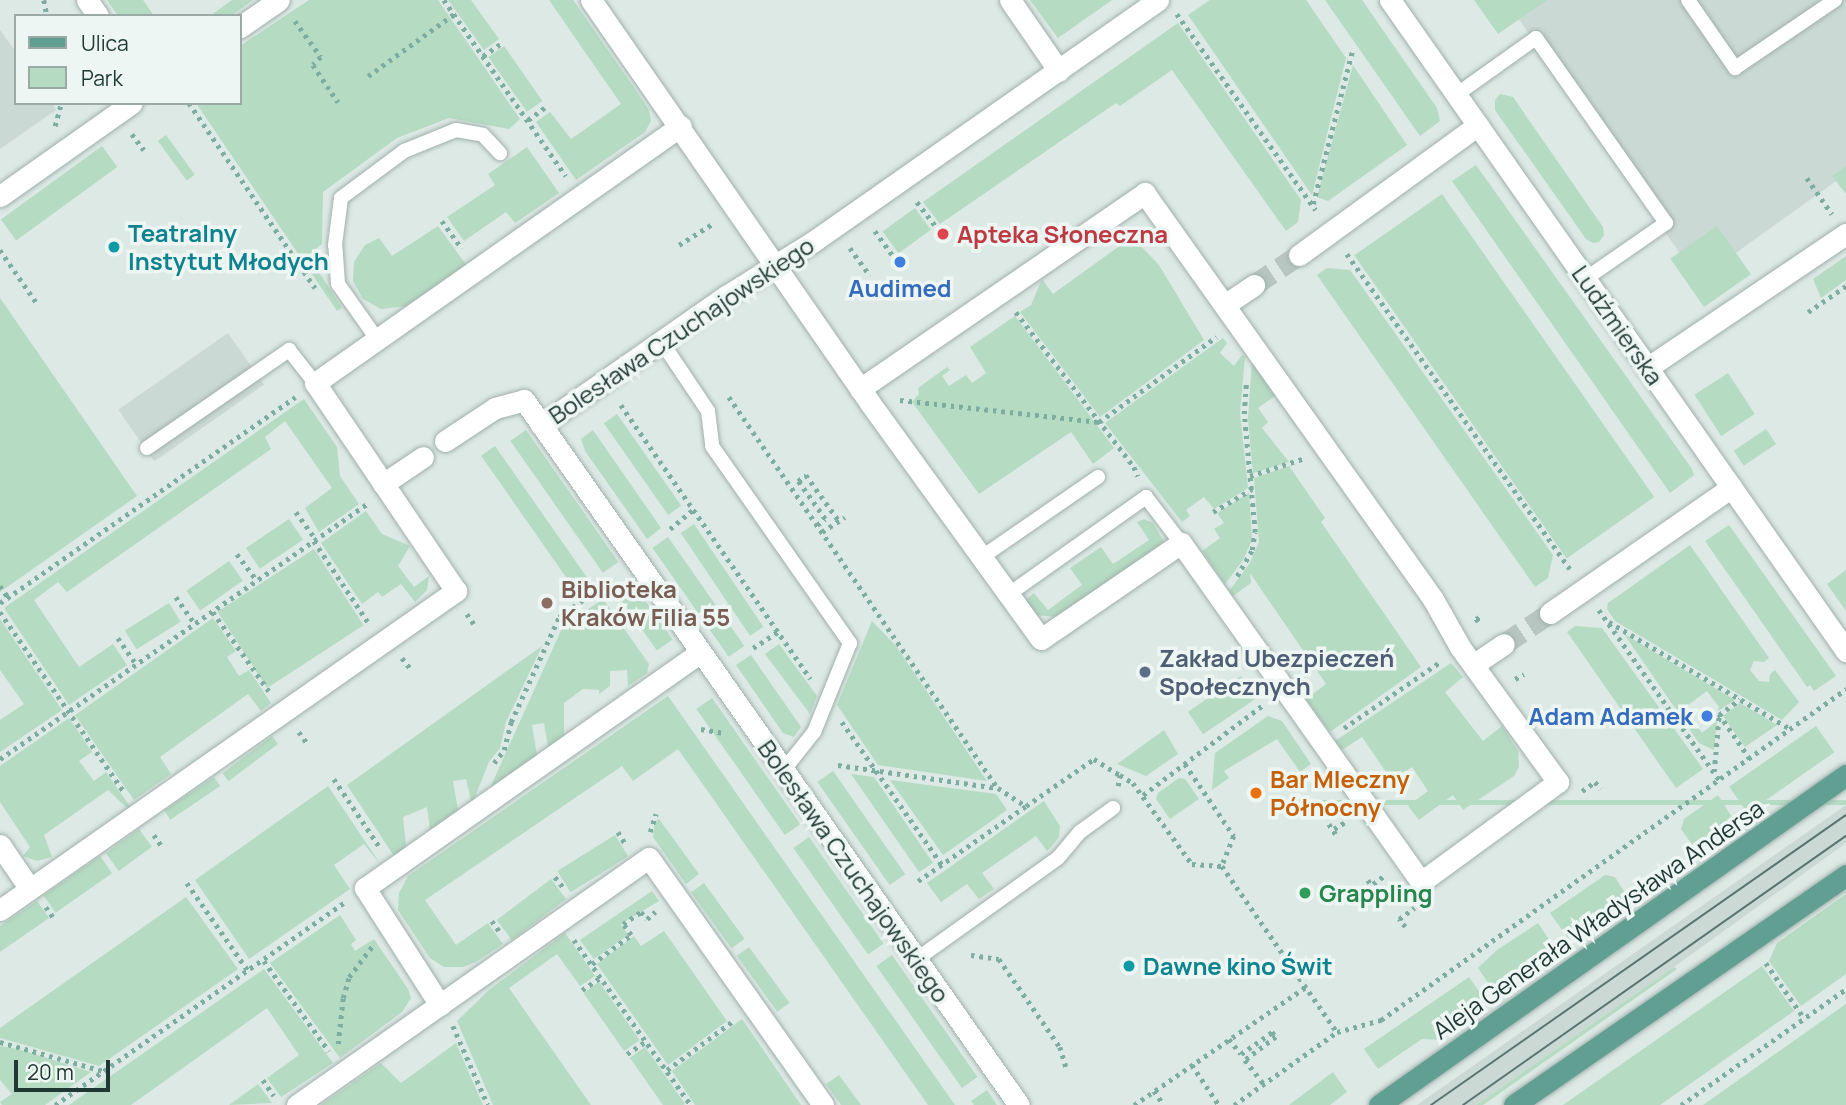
<!DOCTYPE html>
<html>
<head>
<meta charset="utf-8">
<style>
  body { margin:0 }
  #map { position:relative; width:1846px; height:1105px; overflow:hidden; background:#dde9e5; font-family:Manrope,sans-serif }
  div>[style] { position:absolute }
  [style*='--x'] { left:calc(var(--x)*1px); top:calc(var(--y)*1px); width:calc(var(--w)*1px); rotate:calc(var(--a)*1deg) }
  .built>* { inset:0; background:#cbd9d4; transform-origin:0 0 }
  .green>* { inset:0; background:#b5dbc2; transform-origin:0 0 }
  .minor-tunnel>* { height:21px; margin-top:-10.5px; transform-origin:0; background:repeating-linear-gradient(90deg,#b7c6c1 0 21px,transparent 0 31px) }
  .path>* { height:4.5px; margin-top:-2.25px; transform-origin:0; background:repeating-linear-gradient(90deg,#7dada1 0 3.5px,transparent 0 8.5px) }
  .roads { filter:drop-shadow(0 0 2px #a0b0ac) drop-shadow(0 0 2px #a0b0ac) }
  .service>* { height:14px; margin:-7px; padding:0 7px; transform-origin:7px; border-radius:7px; background:#fff }
  .minor>* { height:21px; margin:-10.5px; padding:0 10.5px; transform-origin:10.5px; border-radius:10.5px; background:#fff }
  .primary>* { height:21px; margin:-10.5px; padding:0 10.5px; transform-origin:10.5px; border-radius:10.5px; background:#619f93 }
  .tram>* { height:2px; margin:-1px; padding:0 1px; transform-origin:1px; border-radius:1px; background:#59746f }
  .dots>* { width:19px; height:19px; translate:-50% -50%; box-sizing:border-box; border:4px solid #edf6f2; border-radius:50% }
  span { translate:-50% -50%; white-space:nowrap; text-align:center; line-height:1.15; -webkit-text-stroke:7px #edf6f2; paint-order:stroke }
  .culture-label { font-size:24px; color:#0d838f; font-weight:700 }
  .left { translate:0 -50%; text-align:left }
  .health-label { font-size:24px; color:#be3a42; font-weight:700 }
  .shop-label { font-size:24px; color:#366cbe; font-weight:700 }
  .right { translate:-100% -50%; text-align:right }
  .street-label { font-size:24px; color:#1f3833 }
  .education-label { font-size:24px; color:#785e54; font-weight:700 }
  .service-label { font-size:24px; color:#4e5e75; font-weight:700 }
  .food-label { font-size:24px; color:#c56008; font-weight:700 }
  .leisure-label { font-size:24px; color:#27864d; font-weight:700 }
  .legend { position:absolute; left:14px; top:14px; width:228px; height:91px; box-sizing:border-box; background:#edf6f2; border:2px solid #9baaa6; margin:0; padding:9px 12px; list-style:none; font-size:21px; color:#1f3833 }
  .legend li { display:flex; align-items:center; gap:14px; height:35px }
  .legend b { width:35px; border:2px solid #9baaa6 }
  .scale { position:absolute; left:14px; top:1060px; width:96px; height:32px; box-sizing:border-box; border:4px solid #1f3833; border-top:0; padding-left:9px; font-size:21px; line-height:24px; white-space:nowrap; color:#1f3833; -webkit-text-stroke:5px #edf6f2; paint-order:stroke }
</style>
</head>
<body>
<div id="map">
  <div class="built">
    <i style="clip-path:polygon(1506px 0,1846px 0,1846px 174px,1698px 280px)"></i>
    <i style="clip-path:polygon(0 30px,16px 52px,16px 103px,52px 103px,56px 110px,0 149px)"></i>
    <i style="left:228px;top:333px;width:63px;height:134px;rotate:55deg"></i>
    <i style="clip-path:polygon(1846px 805px,1846px 843px,1674px 967px,1476px 1105px,1417px 1105px)"></i>
  </div>
  <div class="green">
    <i style="clip-path:polygon(107px 0,143px 0,154px 16px,118px 16px)"></i>
    <i style="clip-path:polygon(232px 0,253px 0,231px 16px,210px 16px)"></i>
    <i style="clip-path:polygon(309px 0,438px 0,520px 119px,509px 129px,449px 118px,397px 138px,323px 192px,322px 244px,308px 255px,342px 308px,337px 311px,196px 103px,240px 103px,240px 46px)"></i>
    <i style="clip-path:polygon(448px 0,471px 0,499px 39px,484px 50px)"></i>
    <i style="clip-path:polygon(549px 0,573px 0,637px 92px,649px 110px,651px 121px,645px 132px,576px 180px,536px 122px,550px 112px,571px 139px,621px 104px)"></i>
    <i style="clip-path:polygon(1030px 0,1112px 0,1058px 38px)"></i>
    <i style="clip-path:polygon(1210px 0,1306px 0,1346px 58px,1312px 195px,1188px 15px)"></i>
    <i style="clip-path:polygon(1325px 0,1362px 0,1437px 108px,1440px 121px,1420px 136px)"></i>
    <i style="clip-path:polygon(1474px 0,1547px 0,1498px 34px)"></i>
    <i style="clip-path:polygon(1178px 23px,1301px 200px,1298px 222px,1286px 231px,1172px 70px,1120px 106px,1116px 103px,940px 224px,923px 202px)"></i>
    <i style="left:504px;top:46px;width:67px;height:19px;rotate:55deg"></i>
    <i style="clip-path:polygon(1353px 65px,1407px 145px,1328px 201px,1317px 197px)"></i>
    <i style="clip-path:polygon(1500px 94px,1513px 97px,1603px 227px,1604px 235px,1599px 242px,1593px 243px,1586px 239px,1495px 110px,1495px 100px)"></i>
    <i style="left:166px;top:135px;width:49px;height:10px;rotate:54deg"></i>
    <i style="left:102px;top:146px;width:26px;height:125px;rotate:54deg"></i>
    <i style="clip-path:polygon(527px 147px,559px 193px,515px 223px,506px 212px,464px 241px,447px 217px,495px 185px,488px 174px)"></i>
    <i style="clip-path:polygon(1476px 165px,1692px 469px,1694px 475px,1670px 493px,1452px 181px)"></i>
    <i style="clip-path:polygon(1846px 166px,1846px 194px,1832px 176px)"></i>
    <i style="left:1442px;top:194px;width:370px;height:107px;rotate:55deg"></i>
    <i style="left:915px;top:208px;width:27px;height:40px;rotate:54deg"></i>
    <i style="clip-path:polygon(438px 226px,467px 266px,406px 306px,381px 309px,363px 299px,353px 281px,354px 262px,365px 245px,379px 238px,392px 256px)"></i>
    <i style="left:1717px;top:226px;width:59px;height:57px;rotate:55deg"></i>
    <i style="clip-path:polygon(1135px 240px,1159px 265px,1204px 340px,1100px 417px,1020px 312px,1031px 305px,1042px 279px,1053px 294px,1125px 242px)"></i>
    <i style="clip-path:polygon(1846px 256px,1846px 280px,1821px 298px,1813px 279px)"></i>
    <i style="clip-path:polygon(1327px 268px,1350px 270px,1553px 555px,1548px 578px,1535px 587px,1317px 275px)"></i>
    <i style="clip-path:polygon(0 298px,137px 496px,0 592px)"></i>
    <i style="clip-path:polygon(1015px 316px,1114px 448px,1093px 464px,1071px 432px,979px 494px,912px 402px,919px 394px,918px 388px,947px 367px,950px 370px,942px 376px,949px 386px,966px 375px,972px 383px,986px 373px,970px 347px)"></i>
    <i style="clip-path:polygon(1223px 338px,1227px 343px,1220px 353px,1234px 366px,1242px 355px,1245px 356px,1240px 413px,1248px 488px,1214px 509px,1204px 497px,1186px 510px,1190px 516px,1182px 522px,1105px 423px)"></i>
    <i style="clip-path:polygon(1252px 360px,1279px 393px,1258px 408px,1268px 422px,1262px 428px,1289px 462px,1253px 473px,1248px 419px)"></i>
    <i style="left:1728px;top:373px;width:49px;height:40px;rotate:57deg"></i>
    <i style="clip-path:polygon(304px 399px,337px 447px,340px 476px,359px 504px,319px 532px,305px 508px,332px 488px,285px 421px,265px 437px,271px 449px,67px 592px,58px 582px,34px 600px,79px 667px,113px 644px,127px 665px,69px 705px,4px 608px)"></i>
    <i style="left:617px;top:414px;width:112px;height:16px;rotate:55deg"></i>
    <i style="left:1766px;top:429px;width:18px;height:39px;rotate:56deg"></i>
    <i style="left:526px;top:430px;width:161px;height:19px;rotate:55deg"></i>
    <i style="clip-path:polygon(593px 430px,661px 528px,647px 539px,585px 451px,581px 439px)"></i>
    <i style="left:495px;top:446px;width:165px;height:17px;rotate:55deg"></i>
    <i style="clip-path:polygon(1289px 466px,1325px 518px,1321px 522px,1421px 667px,1330px 732px,1306px 699px,1326px 684px,1250px 573px,1251px 583px,1233px 596px,1229px 591px,1250px 563px,1259px 542px,1254px 478px)"></i>
    <i style="clip-path:polygon(1249px 493px,1252px 540px,1243px 560px,1225px 584px,1202px 551px,1220px 538px,1214px 529px,1224px 523px,1217px 513px)"></i>
    <i style="clip-path:polygon(366px 511px,382px 534px,410px 546px,398px 566px,414px 587px,429px 576px,427px 590px,415px 602px,401px 584px,382px 597px,378px 592px,362px 604px,321px 543px)"></i>
    <i style="left:289px;top:519px;width:25px;height:52px;rotate:56deg"></i>
    <i style="clip-path:polygon(1144px 519px,1153px 523px,1164px 542px,1057px 617px,1036px 615px,1022px 602px,1034px 593px,1048px 610px,1082px 585px,1070px 568px,1101px 547px,1113px 564px,1149px 540px,1137px 522px)"></i>
    <i style="left:694px;top:524px;width:124px;height:16px;rotate:56deg"></i>
    <i style="clip-path:polygon(1729px 525px,1836px 676px,1814px 691px,1810px 685px,1807px 687px,1705px 541px)"></i>
    <i style="left:668px;top:537px;width:133px;height:19px;rotate:55deg"></i>
    <i style="clip-path:polygon(1690px 545px,1769px 658px,1764px 662px,1754px 661px,1750px 670px,1759px 681px,1769px 682px,1770px 674px,1775px 670px,1799px 702px,1782px 720px,1615px 621px,1607px 609px,1608px 603px)"></i>
    <i style="left:314px;top:549px;width:91px;height:115px;rotate:57deg"></i>
    <i style="left:229px;top:561px;width:24px;height:52px;rotate:55deg"></i>
    <i style="clip-path:polygon(1846px 570px,1846px 611px,1827px 584px)"></i>
    <i style="left:630px;top:579px;width:74px;height:19px;rotate:55deg"></i>
    <i style="clip-path:polygon(603px 599px,649px 664px,647px 673px,628px 686px,627px 670px,610px 671px,610px 686px,599px 694px,599px 690px,583px 689px,564px 703px,564px 735px,548px 747px,544px 723px,532px 725px,537px 755px,490px 788px,563px 626px)"></i>
    <i style="left:169px;top:603px;width:22px;height:52px;rotate:58deg"></i>
    <i style="clip-path:polygon(213px 618px,236px 651px,227px 657px,239px 676px,249px 670px,271px 703px,261px 711px,248px 694px,160px 757px,171px 774px,134px 800px,75px 715px)"></i>
    <i style="clip-path:polygon(0 619px,62px 710px,0 752px,0 720px,24px 704px,0 670px)"></i>
    <i style="clip-path:polygon(872px 621px,896px 646px,987px 781px,878px 765px,837px 705px)"></i>
    <i style="clip-path:polygon(1575px 626px,1602px 628px,1703px 769px,1676px 788px,1567px 632px)"></i>
    <i style="clip-path:polygon(1624px 634px,1735px 700px,1718px 711px,1719px 707px,1707px 691px,1684px 708px,1702px 733px,1717px 721px,1714px 750px,1699px 743px)"></i>
    <i style="clip-path:polygon(779px 644px,817px 696px,810px 714px,765px 654px)"></i>
    <i style="clip-path:polygon(542px 646px,506px 722px,500px 748px,489px 762px,472px 804px,466px 779px,453px 781px,458px 810px,430px 830px,427px 807px,403px 817px,406px 847px,394px 856px,347px 785px)"></i>
    <i style="clip-path:polygon(751px 655px,801px 727px,794px 737px,783px 733px,736px 665px)"></i>
    <i style="clip-path:polygon(1451px 663px,1463px 677px,1445px 692px,1483px 741px,1502px 726px,1518px 751px,1519px 767px,1514px 776px,1463px 810px,1453px 795px,1419px 820px,1408px 806px,1428px 791px,1412px 767px,1371px 793px,1390px 778px,1362px 737px,1342px 750px,1335px 741px)"></i>
    <i style="left:1241px;top:676px;width:27px;height:64px;rotate:56deg"></i>
    <i style="clip-path:polygon(668px 696px,955px 1105px,928px 1105px,678px 749px,633px 781px,622px 766px,425px 900px,456px 945px,488px 923px,503px 944px,476px 962px,463px 967px,444px 967px,430px 958px,398px 910px,399px 893px,408px 876px)"></i>
    <i style="left:712px;top:698px;width:154px;height:19px;rotate:55deg"></i>
    <i style="clip-path:polygon(1740px 703px,1777px 725px,1745px 747px,1723px 716px)"></i>
    <i style="clip-path:polygon(1268px 716px,1282px 721px,1311px 764px,1300px 772px,1277px 739px,1224px 771px,1229px 778px,1212px 790px,1215px 753px)"></i>
    <i style="clip-path:polygon(69px 718px,92px 752px,79px 761px,94px 781px,106px 772px,131px 808px,128px 809px,108px 790px,44px 835px,52px 857px,37px 861px,23px 856px,30px 847px,0 802px,0 766px)"></i>
    <i style="left:1816px;top:726px;width:32px;height:106px;rotate:55deg"></i>
    <i style="clip-path:polygon(1164px 730px,1178px 754px,1146px 776px,1117px 764px)"></i>
    <i style="left:272px;top:736px;width:10px;height:62px;rotate:53deg"></i>
    <i style="left:833px;top:771px;width:126px;height:19px;rotate:55deg"></i>
    <i style="clip-path:polygon(851px 774px,874px 777px,933px 863px,919px 872px)"></i>
    <i style="left:214px;top:777px;width:11px;height:60px;rotate:56deg"></i>
    <i style="clip-path:polygon(1179px 778px,1185px 779px,1199px 799px,1170px 819px,1156px 799px,1158px 793px)"></i>
    <i style="clip-path:polygon(890px 780px,996px 794px,1007px 810px,943px 855px)"></i>
    <i style="clip-path:polygon(328px 786px,381px 865px,364px 844px,334px 865px,350px 889px,249px 959px,195px 880px)"></i>
    <i style="clip-path:polygon(1718px 795px,1735px 822px,1696px 850px,1681px 829px,1684px 819px)"></i>
    <i style="left:1846px;top:800px;width:5px;height:532px;rotate:90deg"></i>
    <i style="clip-path:polygon(1044px 801px,1060px 826px,1059px 837px,1052px 846px,1047px 851px,1036px 836px,982px 873px,994px 889px,979px 899px,967px 884px,941px 902px,927px 883px)"></i>
    <i style="clip-path:polygon(659px 819px,699px 874px,686px 884px,653px 837px,655px 822px)"></i>
    <i style="left:139px;top:829px;width:22px;height:41px;rotate:54deg"></i>
    <i style="left:615px;top:835px;width:25px;height:68px;rotate:58deg"></i>
    <i style="left:809px;top:837px;width:130px;height:19px;rotate:55deg"></i>
    <i style="left:100px;top:856px;width:21px;height:69px;rotate:55deg"></i>
    <i style="clip-path:polygon(1605px 875px,1615px 877px,1627px 896px,1568px 938px,1550px 913px)"></i>
    <i style="left:551px;top:879px;width:25px;height:68px;rotate:53deg"></i>
    <i style="left:704px;top:883px;width:69px;height:16px;rotate:54deg"></i>
    <i style="clip-path:polygon(652px 891px,659px 901px,621px 924px,628px 935px,594px 959px,580px 940px)"></i>
    <i style="clip-path:polygon(1846px 894px,1846px 974px,1801px 1006px,1769px 961px,1777px 943px)"></i>
    <i style="clip-path:polygon(186px 897px,238px 969px,99px 1066px,0 1038px,0 1028px)"></i>
    <i style="clip-path:polygon(37px 901px,49px 918px,0 952px,0 926px)"></i>
    <i style="clip-path:polygon(340px 915px,356px 940px,351px 944px,355px 951px,374px 939px,408px 989px,411px 998px,402px 1012px,340px 1058px,270px 963px)"></i>
    <i style="clip-path:polygon(1538px 923px,1554px 947px,1493px 990px,1478px 968px,1497px 950px)"></i>
    <i style="clip-path:polygon(664px 931px,727px 1021px,668px 1065px,597px 964px,634px 936px,641px 946px)"></i>
    <i style="clip-path:polygon(565px 933px,595px 976px,580px 986px,557px 954px,509px 988px,591px 1105px,493px 1105px,457px 1021px,489px 990px)"></i>
    <i style="left:749px;top:947px;width:69px;height:15px;rotate:54deg"></i>
    <i style="left:892px;top:955px;width:149px;height:19px;rotate:55deg"></i>
    <i style="clip-path:polygon(1762px 966px,1794px 1011px,1660px 1105px,1563px 1105px)"></i>
    <i style="clip-path:polygon(1674px 967px,1677px 969px,1483px 1105px,1476px 1105px)"></i>
    <i style="clip-path:polygon(264px 969px,333px 1063px,281px 1097px,267px 1078px,299px 1055px,267px 1008px,131px 1105px,69px 1105px)"></i>
    <i style="clip-path:polygon(1469px 977px,1483px 997px,1445px 1023px,1442px 1040px,1422px 1039px,1378px 1069px,1364px 1049px)"></i>
    <i style="left:599px;top:982px;width:71px;height:19px;rotate:55deg"></i>
    <i style="clip-path:polygon(1846px 1004px,1846px 1105px,1703px 1105px)"></i>
    <i style="clip-path:polygon(742px 1019px,801px 1105px,695px 1105px,672px 1071px)"></i>
    <i style="clip-path:polygon(456px 1043px,483px 1105px,321px 1105px,381px 1063px,401px 1083px)"></i>
    <i style="clip-path:polygon(0 1046px,18px 1049px,91px 1072px,45px 1105px,2px 1105px,0 1102px,12px 1094px,0 1080px)"></i>
    <i style="clip-path:polygon(645px 1047px,685px 1104px,683px 1105px,663px 1105px,630px 1058px)"></i>
    <i style="clip-path:polygon(1333px 1072px,1347px 1092px,1330px 1105px,1289px 1105px)"></i>
    <i style="clip-path:polygon(839px 1075px,861px 1105px,841px 1105px,826px 1084px)"></i>
    <i style="clip-path:polygon(258px 1084px,272px 1103px,229px 1105px)"></i>
    <i style="clip-path:polygon(987px 1090px,997px 1105px,974px 1105px,971px 1101px)"></i>
  </div>
  <div class="minor-tunnel">
    <i style="--x:1254;--y:285;--w:54;--a:-33.7"></i>
    <i style="--x:1504;--y:644;--w:55;--a:-34"></i>
  </div>
  <div class="path">
    <i style="--x:44;--y:0;--w:16;--a:79"></i>
    <i style="--x:444;--y:0;--w:214;--a:55.3"></i>
    <i style="--x:1177;--y:14;--w:240;--a:54.7"></i>
    <i style="--x:295;--y:21;--w:44;--a:54.2"></i>
    <i style="--x:321;--y:57;--w:11;--a:135"></i>
    <i style="--x:313;--y:65;--w:45;--a:56"></i>
    <i style="--x:483;--y:56;--w:24;--a:-35"></i>
    <i style="--x:368;--y:76;--w:106;--a:-35.8"></i>
    <i style="--x:189;--y:103;--w:224;--a:55.7"></i>
    <i style="--x:528;--y:120;--w:25;--a:-37"></i>
    <i style="--x:55;--y:126;--w:24;--a:-75"></i>
    <i style="--x:132;--y:134;--w:20;--a:53"></i>
    <i style="--x:1807;--y:178;--w:44;--a:55.2"></i>
    <i style="--x:917;--y:202;--w:34;--a:52"></i>
    <i style="--x:1313;--y:204;--w:157;--a:-75.6"></i>
    <i style="--x:442;--y:221;--w:34;--a:54"></i>
    <i style="--x:875;--y:231;--w:34;--a:54"></i>
    <i style="--x:679;--y:245;--w:41;--a:-32.2"></i>
    <i style="--x:850;--y:248;--w:34;--a:54"></i>
    <i style="--x:0;--y:250;--w:63;--a:55.3"></i>
    <i style="--x:1347;--y:254;--w:386;--a:54.7"></i>
    <i style="--x:1016;--y:312;--w:195;--a:52.7"></i>
    <i style="--x:1134;--y:467;--w:10;--a:66"></i>
    <i style="--x:1808;--y:312;--w:46;--a:-34.4"></i>
    <i style="--x:729;--y:397;--w:475;--a:55.5"></i>
    <i style="--x:998;--y:788;--w:33;--a:33"></i>
    <i style="--x:1026;--y:806;--w:83;--a:-34.7"></i>
    <i style="--x:1094;--y:759;--w:31;--a:32"></i>
    <i style="--x:900;--y:400;--w:200;--a:6.3"></i>
    <i style="--x:1099;--y:422;--w:145;--a:-36"></i>
    <i style="--x:621;--y:405;--w:333;--a:55.3"></i>
    <i style="--x:1250;--y:476;--w:55;--a:-18.1"></i>
    <i style="--x:296;--y:512;--w:34;--a:54"></i>
    <i style="--x:1213;--y:512;--w:45;--a:-30.5"></i>
    <i style="--x:817;--y:525;--w:10;--a:-37"></i>
    <i style="--x:825;--y:519;--w:47;--a:-125.4"></i>
    <i style="--x:798;--y:481;--w:10;--a:-37"></i>
    <i style="--x:806;--y:475;--w:57;--a:54.3"></i>
    <i style="--x:670;--y:529;--w:30;--a:-40"></i>
    <i style="--x:822;--y:532;--w:27;--a:-33"></i>
    <i style="--x:314;--y:541;--w:97;--a:56.3"></i>
    <i style="--x:237;--y:554;--w:34;--a:53"></i>
    <i style="--x:1237;--y:576;--w:30;--a:-60"></i>
    <i style="--x:1252;--y:550;--w:18;--a:-81"></i>
    <i style="--x:1255;--y:532;--w:119;--a:-95.3"></i>
    <i style="--x:1244;--y:414;--w:30;--a:-86"></i>
    <i style="--x:0;--y:586;--w:14;--a:54"></i>
    <i style="--x:176;--y:597;--w:33;--a:55"></i>
    <i style="--x:0;--y:603;--w:360;--a:-34.9"></i>
    <i style="--x:1599;--y:610;--w:209;--a:54.7"></i>
    <i style="--x:0;--y:612;--w:220;--a:55.4"></i>
    <i style="--x:213;--y:612;--w:97;--a:54.7"></i>
    <i style="--x:467;--y:614;--w:12;--a:55"></i>
    <i style="--x:1478;--y:622;--w:4;--a:-124"></i>
    <i style="--x:1476;--y:619;--w:8;--a:-30"></i>
    <i style="--x:1609;--y:622;--w:212;--a:30.5"></i>
    <i style="--x:118;--y:638;--w:32;--a:55"></i>
    <i style="--x:753;--y:648;--w:30;--a:-33"></i>
    <i style="--x:402;--y:658;--w:13;--a:51"></i>
    <i style="--x:1515;--y:679;--w:10;--a:-29"></i>
    <i style="--x:1719;--y:714;--w:55;--a:55.4"></i>
    <i style="--x:842;--y:722;--w:174;--a:55"></i>
    <i style="--x:1344;--y:728;--w:116;--a:-34.5"></i>
    <i style="--x:701;--y:729;--w:23;--a:10"></i>
    <i style="--x:299;--y:732;--w:14;--a:54"></i>
    <i style="--x:0;--y:759;--w:447;--a:-34.8"></i>
    <i style="--x:494;--y:763;--w:16;--a:-52"></i>
    <i style="--x:504;--y:750;--w:29;--a:-76"></i>
    <i style="--x:511;--y:722;--w:115;--a:-65.4"></i>
    <i style="--x:559;--y:617;--w:53;--a:-35.8"></i>
    <i style="--x:1185;--y:764;--w:87;--a:55.8"></i>
    <i style="--x:1234;--y:836;--w:32;--a:112"></i>
    <i style="--x:838;--y:765;--w:161;--a:8.2"></i>
    <i style="--x:1714;--y:772;--w:57;--a:-85"></i>
    <i style="--x:1719;--y:715;--w:26;--a:-37"></i>
    <i style="--x:1298;--y:774;--w:6;--a:59"></i>
    <i style="--x:1301;--y:779;--w:7;--a:-34"></i>
    <i style="--x:334;--y:779;--w:81;--a:56.1"></i>
    <i style="--x:1118;--y:786;--w:11;--a:-80"></i>
    <i style="--x:1120;--y:775;--w:15;--a:32"></i>
    <i style="--x:1133;--y:783;--w:100;--a:53.9"></i>
    <i style="--x:1192;--y:864;--w:30;--a:4"></i>
    <i style="--x:1222;--y:866;--w:202;--a:55.3"></i>
    <i style="--x:1582;--y:791;--w:16;--a:-35"></i>
    <i style="--x:1595;--y:782;--w:9;--a:49"></i>
    <i style="--x:1143;--y:795;--w:150;--a:-36.9"></i>
    <i style="--x:1329;--y:824;--w:14;--a:56"></i>
    <i style="--x:1334;--y:829;--w:15;--a:-32"></i>
    <i style="--x:618;--y:832;--w:13;--a:58"></i>
    <i style="--x:650;--y:832;--w:19;--a:-72"></i>
    <i style="--x:154;--y:835;--w:12;--a:55"></i>
    <i style="--x:555;--y:877;--w:13;--a:51"></i>
    <i style="--x:1368;--y:880;--w:14;--a:56"></i>
    <i style="--x:918;--y:881;--w:131;--a:-34.8"></i>
    <i style="--x:187;--y:883;--w:108;--a:55.1"></i>
    <i style="--x:1373;--y:884;--w:15;--a:-37"></i>
    <i style="--x:46;--y:907;--w:12;--a:55"></i>
    <i style="--x:492;--y:921;--w:14;--a:54"></i>
    <i style="--x:1405;--y:927;--w:10;--a:-127"></i>
    <i style="--x:1399;--y:919;--w:19;--a:-36"></i>
    <i style="--x:574;--y:940;--w:202;--a:54.7"></i>
    <i style="--x:971;--y:955;--w:28;--a:8"></i>
    <i style="--x:999;--y:959;--w:107;--a:55.3"></i>
    <i style="--x:1060;--y:1047;--w:24;--a:73"></i>
    <i style="--x:264;--y:961;--w:111;--a:54.2"></i>
    <i style="--x:1766;--y:963;--w:67;--a:55.4"></i>
    <i style="--x:592;--y:964;--w:49;--a:-36.6"></i>
    <i style="--x:631;--y:935;--w:14;--a:-126"></i>
    <i style="--x:623;--y:924;--w:22;--a:-34"></i>
    <i style="--x:641;--y:912;--w:9;--a:49"></i>
    <i style="--x:647;--y:919;--w:11;--a:-41"></i>
    <i style="--x:582;--y:990;--w:23;--a:-34"></i>
    <i style="--x:453;--y:1026;--w:86;--a:66.1"></i>
    <i style="--x:1229;--y:1039;--w:19;--a:51"></i>
    <i style="--x:1241;--y:1054;--w:38;--a:-35"></i>
    <i style="--x:1272;--y:1032;--w:6;--a:51"></i>
    <i style="--x:1276;--y:1037;--w:39;--a:143"></i>
    <i style="--x:1245;--y:1060;--w:31;--a:52"></i>
    <i style="--x:0;--y:1042;--w:107;--a:15.7"></i>
    <i style="--x:338;--y:1044;--w:46;--a:-83.8"></i>
    <i style="--x:343;--y:998;--w:22;--a:-74"></i>
    <i style="--x:349;--y:977;--w:39;--a:-53"></i>
    <i style="--x:627;--y:1054;--w:23;--a:-34"></i>
    <i style="--x:1192;--y:1065;--w:48;--a:56"></i>
    <i style="--x:667;--y:1070;--w:82;--a:-36.6"></i>
    <i style="--x:263;--y:1080;--w:19;--a:55"></i>
    <i style="--x:1154;--y:1091;--w:17;--a:54"></i>
    <i style="--x:55;--y:1105;--w:353;--a:-35"></i>
    <i style="--x:1134;--y:1105;--w:209;--a:-34.5"></i>
    <i style="--x:1234;--y:1105;--w:126;--a:-35.3"></i>
    <i style="--x:1337;--y:1032;--w:46;--a:-15.3"></i>
    <i style="--x:1381;--y:1020;--w:571;--a:-35.44"></i>
    <i style="--x:1681;--y:1105;--w:202;--a:-35.1"></i>
  </div>
  <div class="roads">
    <div class="service">
      <i style="--x:1688;--y:0;--w:83;--a:55.3"></i>
      <i style="--x:1735;--y:68;--w:121;--a:-34.2"></i>
      <i style="--x:1456;--y:95;--w:98;--a:-35.5"></i>
      <i style="--x:1536;--y:38;--w:226;--a:54.9"></i>
      <i style="--x:1666;--y:223;--w:98;--a:145.3"></i>
      <i style="--x:377;--y:339;--w:67;--a:-125.3"></i>
      <i style="--x:338;--y:284;--w:39;--a:-94"></i>
      <i style="--x:335;--y:245;--w:47;--a:-82.7"></i>
      <i style="--x:341;--y:198;--w:79;--a:-36.7"></i>
      <i style="--x:404;--y:151;--w:56;--a:-22"></i>
      <i style="--x:456;--y:130;--w:27;--a:10"></i>
      <i style="--x:483;--y:135;--w:25;--a:47"></i>
      <i style="--x:661;--y:341;--w:84;--a:56.1"></i>
      <i style="--x:708;--y:411;--w:35;--a:83"></i>
      <i style="--x:712;--y:446;--w:241;--a:55"></i>
      <i style="--x:850;--y:643;--w:96;--a:112"></i>
      <i style="--x:814;--y:732;--w:50;--a:128.5"></i>
      <i style="--x:147;--y:448;--w:173;--a:-34.6"></i>
      <i style="--x:289;--y:350;--w:42;--a:51.8"></i>
      <i style="--x:982;--y:557;--w:141;--a:-34.6"></i>
      <i style="--x:1009;--y:594;--w:168;--a:-35.3"></i>
      <i style="--x:1146;--y:497;--w:58;--a:52.7"></i>
      <i style="--x:917;--y:959;--w:173;--a:-35.6"></i>
      <i style="--x:1058;--y:858;--w:34;--a:-50"></i>
      <i style="--x:1080;--y:832;--w:41;--a:-36"></i>
    </div>
    <div class="minor">
      <i style="--x:87;--y:0;--w:19;--a:55"></i>
      <i style="--x:591;--y:0;--w:490;--a:55.3"></i>
      <i style="--x:870;--y:403;--w:291;--a:54.1"></i>
      <i style="--x:1041;--y:639;--w:170;--a:-34.4"></i>
      <i style="--x:1181;--y:543;--w:415;--a:54.7"></i>
      <i style="--x:1421;--y:882;--w:170;--a:-36.1"></i>
      <i style="--x:1558;--y:782;--w:167;--a:-126"></i>
      <i style="--x:1460;--y:647;--w:55;--a:-119.4"></i>
      <i style="--x:1433;--y:599;--w:498;--a:-125.4"></i>
      <i style="--x:1145;--y:193;--w:346;--a:145.5"></i>
      <i style="--x:1010;--y:0;--w:86;--a:55.4"></i>
      <i style="--x:1390;--y:0;--w:795;--a:54.99"></i>
      <i style="--x:240;--y:27;--w:47;--a:-34.7"></i>
      <i style="--x:0;--y:196;--w:161;--a:-35.2"></i>
      <i style="--x:1299;--y:255;--w:221;--a:-36"></i>
      <i style="--x:1226;--y:304;--w:34;--a:-34"></i>
      <i style="--x:1647;--y:368;--w:240;--a:-34"></i>
      <i style="--x:541;--y:425;--w:226;--a:-34.9"></i>
      <i style="--x:726;--y:296;--w:104;--a:-32"></i>
      <i style="--x:814;--y:241;--w:420;--a:-35"></i>
      <i style="--x:445;--y:441;--w:60;--a:-33.4"></i>
      <i style="--x:495;--y:408;--w:30;--a:-15"></i>
      <i style="--x:524;--y:400;--w:861;--a:54.93"></i>
      <i style="--x:383;--y:484;--w:48;--a:-34"></i>
      <i style="--x:1550;--y:613;--w:221;--a:-34.7"></i>
      <i style="--x:1473;--y:665;--w:37;--a:-34"></i>
      <i style="--x:0;--y:845;--w:53;--a:55.7"></i>
      <i style="--x:0;--y:910;--w:557;--a:-34.98"></i>
      <i style="--x:456;--y:591;--w:251;--a:-124.1"></i>
      <i style="--x:315;--y:383;--w:447;--a:-35.1"></i>
      <i style="--x:440;--y:1005;--w:139;--a:-122.7"></i>
      <i style="--x:365;--y:888;--w:408;--a:-35.1"></i>
      <i style="--x:297;--y:1105;--w:430;--a:-35.1"></i>
      <i style="--x:649;--y:858;--w:302;--a:54.8"></i>
    </div>
    <div class="primary">
      <i style="--x:1379;--y:1105;--w:572;--a:-35.25"></i>
      <i style="--x:1514;--y:1105;--w:404;--a:-34.7"></i>
    </div>
  </div>
  <div class="tram">
    <i style="--x:1431;--y:1105;--w:506;--a:-34.95"></i>
    <i style="--x:1463;--y:1105;--w:468;--a:-35.1"></i>
  </div>
  <div class="dots">
    <i style="left:943px;top:234px;background:#e0444e"></i>
    <i style="left:114px;top:247px;background:#0f9aa8"></i>
    <i style="left:900px;top:262px;background:#3f7fe0"></i>
    <i style="left:547px;top:603px;background:#8d6e63"></i>
    <i style="left:1145px;top:672px;background:#5c6f8a"></i>
    <i style="left:1707px;top:716px;background:#3f7fe0"></i>
    <i style="left:1256px;top:793px;background:#e8710a"></i>
    <i style="left:1305px;top:893px;background:#2e9e5b"></i>
    <i style="left:1129px;top:966px;background:#0f9aa8"></i>
  </div>
  <div class="culture-label">
    <span class="left" style="left:128px;top:247px">Teatralny<br>Instytut Młodych</span>
    <span class="left" style="left:1143px;top:966px">Dawne kino Świt</span>
  </div>
  <div class="health-label">
    <span class="left" style="left:957px;top:234px">Apteka Słoneczna</span>
  </div>
  <div class="shop-label">
    <span style="left:900px;top:288px">Audimed</span>
    <span class="right" style="left:1693px;top:716px">Adam Adamek</span>
  </div>
  <div class="street-label">
    <span style="left:1618px;top:325px;rotate:55deg">Ludźmierska</span>
    <span style="left:681px;top:330px;rotate:-34deg">Bolesława Czuchajowskiego</span>
    <span style="left:854px;top:871px;rotate:55deg">Bolesława Czuchajowskiego</span>
    <span style="left:1598px;top:919px;rotate:-35deg">Aleja Generała Władysława Andersa</span>
  </div>
  <div class="education-label">
    <span class="left" style="left:561px;top:603px">Biblioteka<br>Kraków Filia 55</span>
  </div>
  <div class="service-label">
    <span class="left" style="left:1159px;top:672px">Zakład Ubezpieczeń<br>Społecznych</span>
  </div>
  <div class="food-label">
    <span class="left" style="left:1270px;top:793px">Bar Mleczny<br>Północny</span>
  </div>
  <div class="leisure-label">
    <span class="left" style="left:1319px;top:893px">Grappling</span>
  </div>
  <ul class="legend">
  <li><b style="height:9px;background:#619f93"></b>Ulica</li>
  <li><b style="height:19px;background:#b5dbc2"></b>Park</li>
  </ul>
  <div class="scale">20 m</div>
</div>
</body>
</html>
